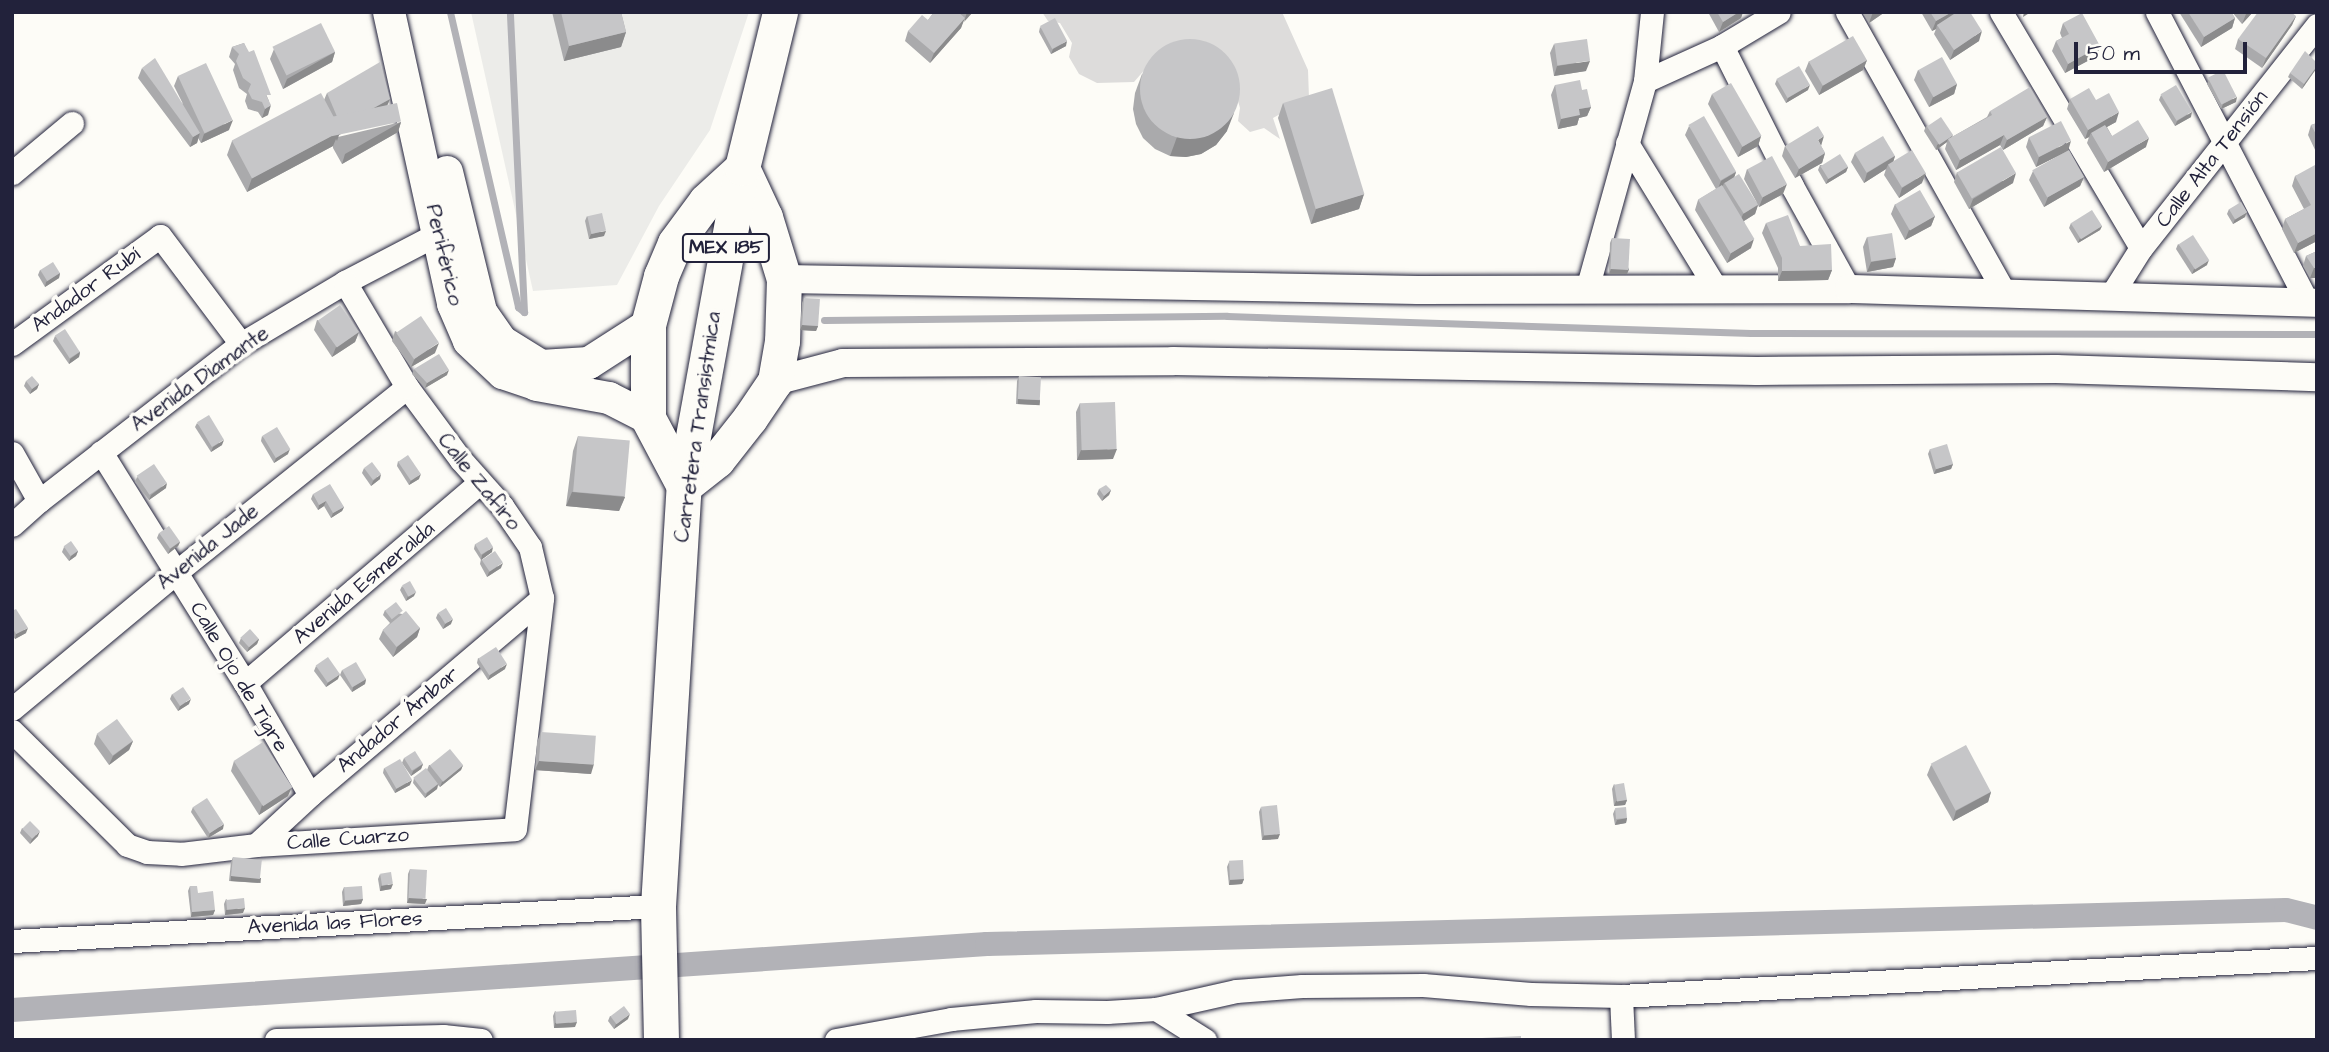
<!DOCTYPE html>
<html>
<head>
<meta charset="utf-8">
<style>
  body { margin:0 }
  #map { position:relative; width:2329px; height:1052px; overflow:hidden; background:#fdfcf7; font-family:"Architects Daughter",sans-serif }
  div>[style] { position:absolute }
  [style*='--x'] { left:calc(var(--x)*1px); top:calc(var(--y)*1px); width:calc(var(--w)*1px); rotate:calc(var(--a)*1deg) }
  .built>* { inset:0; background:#ecece9 }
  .green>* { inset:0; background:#dddcdb }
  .stream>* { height:7px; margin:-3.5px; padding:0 3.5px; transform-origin:3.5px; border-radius:3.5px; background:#b2b2b7 }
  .canal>* { height:24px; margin:-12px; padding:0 12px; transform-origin:12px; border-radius:12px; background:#b2b2b7 }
  .roads { filter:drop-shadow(0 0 2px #22223b) drop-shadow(0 0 2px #22223b) }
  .minor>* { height:23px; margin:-11.5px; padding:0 11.5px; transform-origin:11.5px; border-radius:11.5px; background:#fdfcf7 }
  .tertiary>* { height:28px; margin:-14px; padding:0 14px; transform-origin:14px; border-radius:14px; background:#fdfcf7 }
  .secondary>* { height:32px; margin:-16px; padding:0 16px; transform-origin:16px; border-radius:16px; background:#fdfcf7 }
  .primary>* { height:35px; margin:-17.5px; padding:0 17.5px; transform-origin:17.5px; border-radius:17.5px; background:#fdfcf7 }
  .wall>* { inset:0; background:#aaaaac }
  .shaded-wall>* { inset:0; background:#8b8b8c; transform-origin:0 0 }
  .building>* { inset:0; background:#c6c6c8; transform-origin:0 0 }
  .round { border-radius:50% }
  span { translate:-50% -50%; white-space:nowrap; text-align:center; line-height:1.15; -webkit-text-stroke:7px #fdfcf7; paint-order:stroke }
  .shield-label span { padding:2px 5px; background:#fdfcf7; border:2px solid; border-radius:5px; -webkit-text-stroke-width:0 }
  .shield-label { font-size:19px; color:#22223b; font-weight:700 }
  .street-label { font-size:21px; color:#22223b }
  .frame { position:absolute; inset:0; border:14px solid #22223b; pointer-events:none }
  .scale { position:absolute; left:2074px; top:42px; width:173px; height:32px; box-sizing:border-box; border:4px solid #22223b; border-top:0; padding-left:9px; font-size:21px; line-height:24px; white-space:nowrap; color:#22223b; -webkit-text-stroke:5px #fdfcf7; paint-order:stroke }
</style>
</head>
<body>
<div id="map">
  <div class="built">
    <i style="clip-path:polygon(471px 12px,749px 12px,710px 130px,659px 206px,617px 285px,533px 291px)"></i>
  </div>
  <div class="green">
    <i style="clip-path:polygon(1042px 12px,1282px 12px,1308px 70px,1309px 98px,1273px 118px,1280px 139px,1264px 128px,1250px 132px,1238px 121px,1240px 108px,1234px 87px,1153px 60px,1134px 82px,1097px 83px,1079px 74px,1069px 57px,1072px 43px,1060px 23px,1048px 21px)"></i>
  </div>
  <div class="stream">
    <i style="--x:450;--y:12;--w:303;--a:77"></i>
    <i style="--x:518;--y:307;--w:8;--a:40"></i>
    <i style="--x:524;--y:312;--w:300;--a:-92.7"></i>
    <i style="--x:824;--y:320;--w:403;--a:-0.6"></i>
    <i style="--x:1227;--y:316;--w:524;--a:1.86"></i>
    <i style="--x:1751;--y:333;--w:566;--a:0.1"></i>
  </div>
  <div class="canal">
    <i style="--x:12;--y:1010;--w:977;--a:-3.87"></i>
    <i style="--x:987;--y:944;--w:1299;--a:-1.5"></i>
    <i style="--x:2286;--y:910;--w:32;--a:14"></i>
  </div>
  <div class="roads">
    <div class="minor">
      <i style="--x:1847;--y:12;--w:322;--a:60.7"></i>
      <i style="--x:2001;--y:12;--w:274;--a:59.3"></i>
      <i style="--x:2157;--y:12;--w:328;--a:62.6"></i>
      <i style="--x:1722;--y:46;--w:157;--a:63.4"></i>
      <i style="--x:1792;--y:186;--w:118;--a:61"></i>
      <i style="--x:1645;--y:81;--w:85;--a:-24.4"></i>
      <i style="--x:1722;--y:46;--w:66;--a:-30.8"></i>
      <i style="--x:1627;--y:143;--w:170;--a:58.5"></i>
      <i style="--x:12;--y:173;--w:78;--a:-39.8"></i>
      <i style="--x:1587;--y:289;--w:216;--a:-74.4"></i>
      <i style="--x:1645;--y:81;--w:69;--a:-84.2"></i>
      <i style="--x:2110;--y:297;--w:58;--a:-57.7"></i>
      <i style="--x:2141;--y:248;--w:284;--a:-51.7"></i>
      <i style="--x:12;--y:344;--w:183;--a:-36.1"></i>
      <i style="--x:160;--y:236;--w:135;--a:53.1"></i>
      <i style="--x:101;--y:452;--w:272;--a:58.1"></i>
      <i style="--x:245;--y:683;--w:129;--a:59.9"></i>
      <i style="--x:12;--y:453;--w:55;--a:60.6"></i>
      <i style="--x:12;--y:525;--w:36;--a:-42"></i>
      <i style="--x:39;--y:501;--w:256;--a:-37.9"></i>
      <i style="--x:241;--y:344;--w:121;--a:-30.8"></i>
      <i style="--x:345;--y:282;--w:106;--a:-27.5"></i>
      <i style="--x:245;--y:683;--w:309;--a:-40.5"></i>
      <i style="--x:12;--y:709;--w:212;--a:-39.8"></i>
      <i style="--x:175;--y:573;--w:297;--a:-38.7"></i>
      <i style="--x:12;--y:731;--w:162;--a:44.7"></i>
      <i style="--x:127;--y:845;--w:21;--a:19"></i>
      <i style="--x:147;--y:852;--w:34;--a:3"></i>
      <i style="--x:181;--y:854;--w:76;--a:-6.8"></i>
      <i style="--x:256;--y:845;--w:259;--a:-3.5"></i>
      <i style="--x:515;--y:829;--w:233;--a:-83.3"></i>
      <i style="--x:542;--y:598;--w:52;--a:-103.2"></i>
      <i style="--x:530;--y:547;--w:50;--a:-124.3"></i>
      <i style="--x:502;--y:506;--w:62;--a:-131.7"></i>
      <i style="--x:461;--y:460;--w:91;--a:-126.5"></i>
      <i style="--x:407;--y:387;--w:122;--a:-120.6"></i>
      <i style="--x:256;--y:845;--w:74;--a:-42.8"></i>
      <i style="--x:310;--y:795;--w:304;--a:-40.3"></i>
      <i style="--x:12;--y:941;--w:647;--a:-3.1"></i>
      <i style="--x:1621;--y:996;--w:44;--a:87.4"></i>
      <i style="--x:1156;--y:1009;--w:58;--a:32.3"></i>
      <i style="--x:276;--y:1040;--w:167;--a:-1.4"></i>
      <i style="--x:443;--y:1036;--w:38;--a:6"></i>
      <i style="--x:836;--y:1040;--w:117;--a:-10.3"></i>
      <i style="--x:951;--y:1019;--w:85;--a:-5.4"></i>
      <i style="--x:1036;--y:1011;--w:71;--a:0.8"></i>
      <i style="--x:1107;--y:1012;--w:49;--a:-3.5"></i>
      <i style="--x:1156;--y:1009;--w:82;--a:-12.7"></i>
      <i style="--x:1236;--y:991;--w:66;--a:-4.3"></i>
      <i style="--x:1302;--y:986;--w:121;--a:-0.5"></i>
      <i style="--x:1423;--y:985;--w:108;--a:4.8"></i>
      <i style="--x:1531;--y:994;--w:90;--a:1.3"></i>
      <i style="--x:1621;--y:996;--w:697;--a:-3.13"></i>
    </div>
    <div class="tertiary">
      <i style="--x:784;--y:279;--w:634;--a:0.99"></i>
      <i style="--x:1418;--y:290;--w:431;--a:-0.1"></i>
      <i style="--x:1849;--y:289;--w:468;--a:1.7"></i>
      <i style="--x:775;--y:381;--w:70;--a:-14.8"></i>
      <i style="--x:843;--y:363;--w:330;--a:-0.3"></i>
      <i style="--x:1173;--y:361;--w:584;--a:0.98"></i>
      <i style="--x:1757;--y:371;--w:299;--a:-0.4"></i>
      <i style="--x:2056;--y:369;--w:261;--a:1.8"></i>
    </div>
    <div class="secondary">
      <i style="--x:389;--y:12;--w:299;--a:77.6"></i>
      <i style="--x:453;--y:304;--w:40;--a:66.6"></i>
      <i style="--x:469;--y:341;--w:47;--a:43.3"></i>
      <i style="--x:503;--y:373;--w:36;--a:19"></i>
      <i style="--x:537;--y:385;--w:73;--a:10.2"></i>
      <i style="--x:609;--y:398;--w:44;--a:27.1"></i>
      <i style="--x:447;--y:172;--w:144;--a:76.3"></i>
      <i style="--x:481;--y:312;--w:35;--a:55"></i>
      <i style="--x:501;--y:341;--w:47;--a:32"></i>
      <i style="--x:541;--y:366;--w:48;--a:-3.6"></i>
      <i style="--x:589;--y:363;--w:70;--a:-32.8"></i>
    </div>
    <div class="primary">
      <i style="--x:742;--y:168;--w:54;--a:64.9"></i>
      <i style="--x:765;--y:217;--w:65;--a:73"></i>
      <i style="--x:784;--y:279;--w:62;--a:91.8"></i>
      <i style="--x:782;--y:341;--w:41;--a:99.9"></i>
      <i style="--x:775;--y:381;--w:45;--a:124"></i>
      <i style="--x:750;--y:418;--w:53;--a:128.2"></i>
      <i style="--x:717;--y:460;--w:42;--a:141.8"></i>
      <i style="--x:684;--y:486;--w:77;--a:-117.9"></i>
      <i style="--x:648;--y:418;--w:93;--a:-90"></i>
      <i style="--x:648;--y:325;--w:51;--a:-75.1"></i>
      <i style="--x:661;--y:276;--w:36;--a:-67"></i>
      <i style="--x:675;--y:243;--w:52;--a:-53.6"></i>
      <i style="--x:706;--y:201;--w:49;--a:-42.5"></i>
      <i style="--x:661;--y:1040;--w:134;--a:-91.3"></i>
      <i style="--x:658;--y:906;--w:421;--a:-86.5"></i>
      <i style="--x:684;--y:486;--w:323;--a:-79.7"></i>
      <i style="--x:742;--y:168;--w:161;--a:-76.3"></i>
    </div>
  </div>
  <div class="wall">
    <i style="clip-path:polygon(552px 12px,621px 12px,626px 32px,621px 47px,564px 61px)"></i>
    <i style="clip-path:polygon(934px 12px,973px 12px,963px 21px,961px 28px,930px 63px,905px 41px,908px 31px,928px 20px)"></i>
    <i style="clip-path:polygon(1708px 12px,1743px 12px,1741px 18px,1719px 32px)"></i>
    <i style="clip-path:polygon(1862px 12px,1885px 12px,1869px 23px)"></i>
    <i style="clip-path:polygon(1921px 12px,1955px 12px,1954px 14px,1979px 41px,1950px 60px,1934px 34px,1936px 29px,1932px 31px)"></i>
    <i style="clip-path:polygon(2179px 12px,2231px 12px,2235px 18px,2232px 28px,2201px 47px)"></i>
    <i style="clip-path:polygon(2232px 12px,2253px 12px,2242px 24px)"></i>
    <i style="clip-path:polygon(2296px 16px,2292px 25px,2262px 68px,2235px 49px,2238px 39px)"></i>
    <i style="clip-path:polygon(2063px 23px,2097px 56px,2065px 73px,2052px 51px,2056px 41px,2062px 38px,2060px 33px)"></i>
    <i style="clip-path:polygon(1040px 27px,1066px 46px,1051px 54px,1039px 32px)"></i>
    <i style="clip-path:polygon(244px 43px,269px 101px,268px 115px,262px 118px,258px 112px,248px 109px,245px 101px,247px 94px,239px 88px,233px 70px,235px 64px,229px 57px,232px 47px)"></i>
    <i style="clip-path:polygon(1554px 44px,1586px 71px,1554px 76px,1550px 53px)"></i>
    <i style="clip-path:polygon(274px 49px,335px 52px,332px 62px,283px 89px,270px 59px)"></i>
    <i style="clip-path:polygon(1867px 60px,1863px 70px,1819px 95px,1805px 71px,1809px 61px)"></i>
    <i style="clip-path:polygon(2317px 63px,2316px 69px,2302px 89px,2288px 77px,2290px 73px)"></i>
    <i style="clip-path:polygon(142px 68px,183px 104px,174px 86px,178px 76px,229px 130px,201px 143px,198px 138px,197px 143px,190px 147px,138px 78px)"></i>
    <i style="clip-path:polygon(1918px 70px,1957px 84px,1954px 94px,1929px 107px,1914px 80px)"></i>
    <i style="clip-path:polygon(1142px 74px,1227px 131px,1216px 145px,1201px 154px,1186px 157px,1170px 156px,1155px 149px,1143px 138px,1136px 124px,1133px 109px,1135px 93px)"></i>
    <i style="clip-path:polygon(1777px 79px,1808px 90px,1786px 103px,1775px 84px)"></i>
    <i style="clip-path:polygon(2209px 79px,2236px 102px,2221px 109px,2207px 84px)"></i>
    <i style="clip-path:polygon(1555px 85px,1582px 90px,1591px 107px,1587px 116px,1579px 118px,1577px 125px,1558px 129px,1551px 95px)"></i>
    <i style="clip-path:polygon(327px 93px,390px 99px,386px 108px,339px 135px,338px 137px,401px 122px,398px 132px,342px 164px,333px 148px,333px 146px,247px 192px,227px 155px,232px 141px,324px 100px)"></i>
    <i style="clip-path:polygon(1712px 94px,1761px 136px,1758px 146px,1738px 157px,1708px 104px)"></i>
    <i style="clip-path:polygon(2161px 95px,2191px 117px,2175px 126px,2159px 100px)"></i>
    <i style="clip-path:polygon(2070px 99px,2096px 100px,2116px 122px,2107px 127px,2112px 136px,2146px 147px,2104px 172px,2087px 143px,2089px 137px,2085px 139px,2067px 109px)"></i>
    <i style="clip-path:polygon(1283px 103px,1364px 194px,1359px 209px,1311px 224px,1278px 118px)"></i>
    <i style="clip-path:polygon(1990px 111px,2047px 117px,2043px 126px,2003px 150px,2000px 145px,1956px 170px,1945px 149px,1947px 142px,1936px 150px,1924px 131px,1926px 126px,1952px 137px,1987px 117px)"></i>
    <i style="clip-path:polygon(2317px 123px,2317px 154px,2308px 135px,2311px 125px)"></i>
    <i style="clip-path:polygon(1689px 126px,1736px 172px,1734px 177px,1757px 203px,1744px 179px,1747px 169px,1783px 194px,1759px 207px,1758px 205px,1755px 214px,1744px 221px,1751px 248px,1727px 263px,1695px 210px,1698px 200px,1716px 189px,1685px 135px)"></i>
    <i style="clip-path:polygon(2029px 137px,2068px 151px,2084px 177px,2080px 186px,2044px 207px,2029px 180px,2033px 171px,2065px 152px,2036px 167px,2026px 147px)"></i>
    <i style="clip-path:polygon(1785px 146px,1821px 146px,1825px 153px,1822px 163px,1795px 178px,1782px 156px)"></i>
    <i style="clip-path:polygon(1855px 153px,1895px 156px,1893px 162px,1922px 183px,1899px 198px,1884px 175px,1886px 169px,1864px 183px,1851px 162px)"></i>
    <i style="clip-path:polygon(1820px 165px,1848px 167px,1846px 172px,1826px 184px,1818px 170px)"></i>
    <i style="clip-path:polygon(2317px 169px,2317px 241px,2294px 253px,2282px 229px,2285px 219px,2304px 209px,2292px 186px,2295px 176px)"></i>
    <i style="clip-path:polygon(1957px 172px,2013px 183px,1969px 209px,1954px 182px)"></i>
    <i style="clip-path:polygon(1895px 204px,1935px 216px,1931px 226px,1905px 240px,1891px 214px)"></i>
    <i style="clip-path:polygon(2229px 209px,2245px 217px,2233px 224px,2227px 214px)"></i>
    <i style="clip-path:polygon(587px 216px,604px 236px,589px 239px,585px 221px)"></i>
    <i style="clip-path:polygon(1766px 223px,1800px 246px,1832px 270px,1828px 280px,1778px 281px,1778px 268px,1762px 233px)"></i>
    <i style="clip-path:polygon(2071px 223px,2102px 226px,2100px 230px,2078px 243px,2069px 228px)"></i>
    <i style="clip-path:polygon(1867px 237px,1896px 258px,1893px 267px,1867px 272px,1863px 247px)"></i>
    <i style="clip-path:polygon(1612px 238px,1629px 269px,1627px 274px,1609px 274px,1610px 243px)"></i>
    <i style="clip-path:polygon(2178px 244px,2207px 265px,2192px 274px,2176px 249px)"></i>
    <i style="clip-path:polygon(2317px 251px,2317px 278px,2310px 278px,2303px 266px,2306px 256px)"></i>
    <i style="clip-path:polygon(40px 270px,60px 273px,59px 278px,45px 287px,38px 275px)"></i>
    <i style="clip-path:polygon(804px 298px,818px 326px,816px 331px,800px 330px,802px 303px)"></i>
    <i style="clip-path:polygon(317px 320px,359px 332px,355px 342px,332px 357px,314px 330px)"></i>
    <i style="clip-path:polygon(395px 331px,435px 353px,411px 367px,392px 341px)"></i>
    <i style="clip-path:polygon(55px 336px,80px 352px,79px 357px,69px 364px,53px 341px)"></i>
    <i style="clip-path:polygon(414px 369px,447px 375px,425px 388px,412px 374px)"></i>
    <i style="clip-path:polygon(1019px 376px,1040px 400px,1039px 405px,1016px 404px,1017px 381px)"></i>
    <i style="clip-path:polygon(26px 381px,39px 384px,37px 389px,30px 394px,24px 386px)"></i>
    <i style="clip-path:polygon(1080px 403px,1113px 459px,1077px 460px,1076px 412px)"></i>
    <i style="clip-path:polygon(197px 423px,222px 445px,211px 452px,195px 427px)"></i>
    <i style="clip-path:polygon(262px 436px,288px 454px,274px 463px,261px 441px)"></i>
    <i style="clip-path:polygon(578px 436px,625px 497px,619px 511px,566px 506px,573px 451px)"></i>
    <i style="clip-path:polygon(1930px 449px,1953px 464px,1951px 469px,1934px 474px,1928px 454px)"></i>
    <i style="clip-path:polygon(398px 461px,419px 479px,409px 485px,397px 466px)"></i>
    <i style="clip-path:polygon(364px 468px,380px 479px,371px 486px,362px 473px)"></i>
    <i style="clip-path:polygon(137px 477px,166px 488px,149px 500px,135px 482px)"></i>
    <i style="clip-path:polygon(1099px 489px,1111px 490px,1109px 495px,1102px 501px,1097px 494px)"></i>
    <i style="clip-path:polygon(313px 494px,344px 507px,342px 511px,331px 518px,324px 506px,318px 510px,311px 499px)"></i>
    <i style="clip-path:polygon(159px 533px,180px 542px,178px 546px,168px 554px,157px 538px)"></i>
    <i style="clip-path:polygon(475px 544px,492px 552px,481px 560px,474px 549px)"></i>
    <i style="clip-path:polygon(64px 547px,78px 551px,76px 556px,69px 561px,62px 552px)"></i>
    <i style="clip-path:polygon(481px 559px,501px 568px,487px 577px,480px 564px)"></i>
    <i style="clip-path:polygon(402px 586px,414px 596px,406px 601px,400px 590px)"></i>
    <i style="clip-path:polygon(385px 610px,402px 614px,420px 628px,417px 637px,393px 657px,379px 639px,383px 630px,390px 623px,383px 615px)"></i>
    <i style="clip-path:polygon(12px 611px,26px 633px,15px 639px,12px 635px)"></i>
    <i style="clip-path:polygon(438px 613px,451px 624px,443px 629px,436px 618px)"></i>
    <i style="clip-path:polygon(241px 638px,259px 639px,257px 644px,247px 652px,239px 643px)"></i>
    <i style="clip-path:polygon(478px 658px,505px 669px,488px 680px,477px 663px)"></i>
    <i style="clip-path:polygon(316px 666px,338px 679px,326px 687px,314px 671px)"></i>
    <i style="clip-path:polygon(342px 670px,366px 679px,365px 684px,352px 692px,340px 675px)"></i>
    <i style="clip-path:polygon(172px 694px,189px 704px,178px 711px,170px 699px)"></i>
    <i style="clip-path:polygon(541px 732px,591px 774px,535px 770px,537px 742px)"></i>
    <i style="clip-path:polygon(97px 734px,133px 741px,129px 750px,109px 765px,94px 744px)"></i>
    <i style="clip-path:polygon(404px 758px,423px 764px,421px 769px,411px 776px,402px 763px)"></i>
    <i style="clip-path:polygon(234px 761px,288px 796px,259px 815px,231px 771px)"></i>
    <i style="clip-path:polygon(429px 765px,463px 765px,461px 770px,440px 787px,438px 785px,437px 789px,425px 798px,413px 783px,414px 778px,427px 770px)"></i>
    <i style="clip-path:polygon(1931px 765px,1991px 792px,1988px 802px,1953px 821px,1927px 775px)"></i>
    <i style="clip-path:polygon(384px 768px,410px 785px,395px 793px,383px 773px)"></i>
    <i style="clip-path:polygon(1614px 784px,1627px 800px,1625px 805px,1614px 806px,1612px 789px)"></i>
    <i style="clip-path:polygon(193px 807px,223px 829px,208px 838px,191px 812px)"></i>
    <i style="clip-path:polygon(1261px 807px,1278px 839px,1262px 840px,1259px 812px)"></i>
    <i style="clip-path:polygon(1615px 809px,1627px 818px,1626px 823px,1615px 825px,1613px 814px)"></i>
    <i style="clip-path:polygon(22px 828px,38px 836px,30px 844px,20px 833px)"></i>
    <i style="clip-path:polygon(233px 857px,259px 883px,229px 881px,231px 862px)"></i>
    <i style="clip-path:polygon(1229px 862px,1244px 879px,1242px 884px,1229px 885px,1227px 867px)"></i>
    <i style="clip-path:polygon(410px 869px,425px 904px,407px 903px,408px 874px)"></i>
    <i style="clip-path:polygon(380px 874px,391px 889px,380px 891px,378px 879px)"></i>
    <i style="clip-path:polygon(190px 886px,215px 910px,213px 915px,191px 917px,188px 891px)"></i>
    <i style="clip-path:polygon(344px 887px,363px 899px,361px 904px,343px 906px,342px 892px)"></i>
    <i style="clip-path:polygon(226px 899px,243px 913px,225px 915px,224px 904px)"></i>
    <i style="clip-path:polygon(555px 1011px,575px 1027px,554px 1028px,553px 1016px)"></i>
    <i style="clip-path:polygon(610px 1016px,628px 1019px,614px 1029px,608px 1021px)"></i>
  </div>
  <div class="shaded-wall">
    <i style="clip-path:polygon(967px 12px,973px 12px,964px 22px)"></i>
    <i style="clip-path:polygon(1739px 12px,1743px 12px,1741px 18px,1719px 32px,1723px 22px)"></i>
    <i style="clip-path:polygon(1873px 12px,1885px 12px,1869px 23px)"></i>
    <i style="clip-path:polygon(1952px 12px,1955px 12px,1952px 20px,1937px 25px,1936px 29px,1932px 31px,1936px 21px)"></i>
    <i style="clip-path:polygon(2024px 12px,2031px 12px,2023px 17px)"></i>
    <i style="clip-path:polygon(2247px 12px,2253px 12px,2242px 24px,2246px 14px)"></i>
    <i style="clip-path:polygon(2296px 16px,2292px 25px,2262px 68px,2266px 58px)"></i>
    <i style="clip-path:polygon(965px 18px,961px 28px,930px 63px,934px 53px)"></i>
    <i style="clip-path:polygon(2235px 18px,2232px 28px,2201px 47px,2204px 37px)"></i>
    <i style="clip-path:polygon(1982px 31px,1979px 41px,1950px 60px,1954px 50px)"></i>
    <i style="clip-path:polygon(626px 32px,621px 47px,564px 61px,569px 46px)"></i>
    <i style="clip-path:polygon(1067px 41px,1066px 46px,1051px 54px,1053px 49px)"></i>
    <i style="clip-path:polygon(2100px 46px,2097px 56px,2065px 73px,2068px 64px)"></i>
    <i style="clip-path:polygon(335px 52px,332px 62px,283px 89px,287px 79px)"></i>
    <i style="clip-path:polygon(1867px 60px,1863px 70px,1819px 95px,1823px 85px)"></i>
    <i style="clip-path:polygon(1590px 61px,1586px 71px,1554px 76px,1557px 66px)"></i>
    <i style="clip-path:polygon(2317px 66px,2316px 69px,2302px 89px,2304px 84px)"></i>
    <i style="clip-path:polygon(1957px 84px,1954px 94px,1929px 107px,1933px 97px)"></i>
    <i style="clip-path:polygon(1810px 85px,1808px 90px,1786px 103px,1788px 98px)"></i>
    <i style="clip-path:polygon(2237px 97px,2236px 102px,2221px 109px,2223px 104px)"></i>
    <i style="clip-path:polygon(390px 99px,386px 108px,339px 135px,337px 141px,336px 139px,333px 146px,247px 192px,252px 178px,339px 132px,341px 126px)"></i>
    <i style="clip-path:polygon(271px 105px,268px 115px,262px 118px,265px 109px)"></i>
    <i style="clip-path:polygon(1591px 107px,1587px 116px,1579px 118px,1577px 125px,1558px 129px,1561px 119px,1579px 109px)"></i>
    <i style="clip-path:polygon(2119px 112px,2116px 122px,2092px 135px,2091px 133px,2089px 137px,2085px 139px,2088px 130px)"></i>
    <i style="clip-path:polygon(2192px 112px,2191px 117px,2175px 126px,2177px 121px)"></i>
    <i style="clip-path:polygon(1234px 113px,1227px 131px,1216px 145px,1201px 154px,1186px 157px,1170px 156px,1177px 137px)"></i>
    <i style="clip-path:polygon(2047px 117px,2043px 126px,2003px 150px,2007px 140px)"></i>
    <i style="clip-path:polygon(233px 120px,229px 130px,201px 143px,204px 134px)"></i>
    <i style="clip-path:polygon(401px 122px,398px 132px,342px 164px,345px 154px)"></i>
    <i style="clip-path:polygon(200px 133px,197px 143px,190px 147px,193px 137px)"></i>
    <i style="clip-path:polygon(1953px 135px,1951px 140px,1948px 139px,1947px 142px,1936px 150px,1937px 145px)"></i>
    <i style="clip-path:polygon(2004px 135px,2000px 145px,1956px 170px,1960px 160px)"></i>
    <i style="clip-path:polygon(1761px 136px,1758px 146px,1738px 157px,1742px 147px)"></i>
    <i style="clip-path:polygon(1824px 136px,1821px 146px,1818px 140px)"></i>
    <i style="clip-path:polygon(2149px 138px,2146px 147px,2104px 172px,2108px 162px)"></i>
    <i style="clip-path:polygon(2071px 141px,2068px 151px,2036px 167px,2039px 157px)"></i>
    <i style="clip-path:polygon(1825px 153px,1822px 163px,1795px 178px,1799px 169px)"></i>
    <i style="clip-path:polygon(1895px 156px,1892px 166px,1888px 165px,1886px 169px,1864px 183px,1867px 173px)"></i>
    <i style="clip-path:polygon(1848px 167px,1846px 172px,1826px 184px,1828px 179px)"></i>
    <i style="clip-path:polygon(1736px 172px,1733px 181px,1724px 183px,1722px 188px,1717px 191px,1721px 181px)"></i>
    <i style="clip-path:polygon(1926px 173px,1922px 183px,1899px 198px,1902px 188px)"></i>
    <i style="clip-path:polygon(2016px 173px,2013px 183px,1969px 209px,1973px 199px)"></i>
    <i style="clip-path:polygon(2084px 177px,2080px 186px,2044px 207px,2048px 197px)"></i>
    <i style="clip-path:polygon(1787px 184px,1783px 194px,1759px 207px,1763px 197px)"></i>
    <i style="clip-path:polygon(1364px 194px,1359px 209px,1311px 224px,1316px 209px)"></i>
    <i style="clip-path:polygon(1758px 205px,1755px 214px,1739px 224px,1743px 214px)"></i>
    <i style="clip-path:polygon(2247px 212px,2245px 217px,2233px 224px,2235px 219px)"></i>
    <i style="clip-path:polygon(1935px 216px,1931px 226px,1905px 240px,1909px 230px)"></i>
    <i style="clip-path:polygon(2102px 226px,2100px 230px,2078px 243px,2080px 238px)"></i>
    <i style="clip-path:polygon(606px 231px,604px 236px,589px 239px,591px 234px)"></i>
    <i style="clip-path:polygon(2317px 233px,2317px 241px,2294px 253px,2298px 243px)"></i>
    <i style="clip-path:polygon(1754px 239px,1751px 248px,1727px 263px,1731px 253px)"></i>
    <i style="clip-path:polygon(1896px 258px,1893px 267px,1867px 272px,1871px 262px)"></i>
    <i style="clip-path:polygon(2209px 260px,2207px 265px,2192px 274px,2194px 269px)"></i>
    <i style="clip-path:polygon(2314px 268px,2317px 268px,2317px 278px,2310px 278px)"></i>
    <i style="clip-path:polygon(1611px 269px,1629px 269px,1627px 274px,1609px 274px)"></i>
    <i style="clip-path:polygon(1832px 270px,1828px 280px,1778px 281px,1782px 271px)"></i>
    <i style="clip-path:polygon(60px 273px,59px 278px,45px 287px,46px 282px)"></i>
    <i style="clip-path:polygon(802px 325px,818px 326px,816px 331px,800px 330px)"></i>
    <i style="clip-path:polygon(359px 332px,355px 342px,332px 357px,336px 347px)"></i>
    <i style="clip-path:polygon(439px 343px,435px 353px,411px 367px,415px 358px)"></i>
    <i style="clip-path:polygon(80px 352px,79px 357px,69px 364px,70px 359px)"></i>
    <i style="clip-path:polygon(449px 370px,447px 375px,425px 388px,427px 383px)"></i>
    <i style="clip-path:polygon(39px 384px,37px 389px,30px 394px,32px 389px)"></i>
    <i style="left:1018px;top:399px;width:22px;height:5px;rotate:3deg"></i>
    <i style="clip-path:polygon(224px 440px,222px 445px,211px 452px,213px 447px)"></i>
    <i style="clip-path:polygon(290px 449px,288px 454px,274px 463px,276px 458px)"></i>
    <i style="clip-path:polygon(1117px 449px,1113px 459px,1077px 460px,1081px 450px)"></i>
    <i style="clip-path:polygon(1953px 464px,1951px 469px,1934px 474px,1936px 469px)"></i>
    <i style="clip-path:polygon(381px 474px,380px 479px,371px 486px,373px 481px)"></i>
    <i style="clip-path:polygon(421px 474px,419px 479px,409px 485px,411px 480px)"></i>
    <i style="clip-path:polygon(167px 483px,166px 488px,149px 500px,151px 495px)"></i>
    <i style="clip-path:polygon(1111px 490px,1109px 495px,1102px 501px,1104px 496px)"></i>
    <i style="clip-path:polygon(572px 492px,625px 497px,619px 511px,566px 506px)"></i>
    <i style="clip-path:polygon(326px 501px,324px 506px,318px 510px,319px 505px)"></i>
    <i style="clip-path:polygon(344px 507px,342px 511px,331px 518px,333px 513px)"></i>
    <i style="clip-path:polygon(180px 542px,178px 546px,168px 554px,170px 549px)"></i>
    <i style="clip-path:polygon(493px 547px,492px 552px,481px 560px,482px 555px)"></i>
    <i style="clip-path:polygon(78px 551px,76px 556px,69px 561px,71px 556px)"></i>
    <i style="clip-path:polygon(503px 563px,501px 568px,487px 577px,489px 572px)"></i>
    <i style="clip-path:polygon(416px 592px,414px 596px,406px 601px,408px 596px)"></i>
    <i style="clip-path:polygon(453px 619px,451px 624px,443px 629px,445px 624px)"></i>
    <i style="clip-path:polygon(28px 628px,26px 633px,15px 639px,16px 634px)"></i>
    <i style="clip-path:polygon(420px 628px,417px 637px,393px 657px,397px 647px)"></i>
    <i style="clip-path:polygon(259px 639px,257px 644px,247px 652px,249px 647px)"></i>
    <i style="clip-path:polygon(507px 664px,505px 669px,488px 680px,490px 675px)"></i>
    <i style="clip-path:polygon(340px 674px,338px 679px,326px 687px,328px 682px)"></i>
    <i style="clip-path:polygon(366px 679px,365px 684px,352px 692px,353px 687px)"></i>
    <i style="clip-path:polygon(191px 699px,189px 704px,178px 711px,180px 706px)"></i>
    <i style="clip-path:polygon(133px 741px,129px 750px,109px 765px,113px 756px)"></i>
    <i style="clip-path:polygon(539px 761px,594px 764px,591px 774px,535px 770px)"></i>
    <i style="clip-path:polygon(423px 764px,421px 769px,411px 776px,413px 771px)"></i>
    <i style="clip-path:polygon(463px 765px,461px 770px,440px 787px,442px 782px)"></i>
    <i style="clip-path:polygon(412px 780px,410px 785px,395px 793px,396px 789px)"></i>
    <i style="clip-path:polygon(438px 784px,437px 789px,425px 798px,427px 793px)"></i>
    <i style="clip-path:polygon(292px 787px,288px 796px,259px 815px,262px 805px)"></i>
    <i style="clip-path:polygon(1991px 792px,1988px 802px,1953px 821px,1956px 811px)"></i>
    <i style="clip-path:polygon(1627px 800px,1625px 805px,1614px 806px,1616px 801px)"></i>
    <i style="clip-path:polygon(1627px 818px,1626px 823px,1615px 825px,1617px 820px)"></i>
    <i style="clip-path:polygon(224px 824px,223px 829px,208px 838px,210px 833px)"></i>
    <i style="clip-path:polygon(40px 831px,38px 836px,30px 844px,32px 839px)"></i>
    <i style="clip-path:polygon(1280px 834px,1278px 839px,1262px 840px,1264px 835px)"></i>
    <i style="left:231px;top:876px;width:30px;height:5px;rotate:4deg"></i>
    <i style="clip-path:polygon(1244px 879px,1242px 884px,1229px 885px,1230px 880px)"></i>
    <i style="clip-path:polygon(393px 884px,391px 889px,380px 891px,381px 886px)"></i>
    <i style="clip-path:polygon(409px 898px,427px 899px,425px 904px,407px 903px)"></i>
    <i style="clip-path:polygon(363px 899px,361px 904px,343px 906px,345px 901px)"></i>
    <i style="clip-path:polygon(245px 908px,243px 913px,225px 915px,226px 910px)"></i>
    <i style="clip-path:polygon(215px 910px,213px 915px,191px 917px,192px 912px)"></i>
    <i style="clip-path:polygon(630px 1014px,628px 1019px,614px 1029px,616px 1024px)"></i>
    <i style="clip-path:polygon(577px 1022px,575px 1027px,554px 1028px,555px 1023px)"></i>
  </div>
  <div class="building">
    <i style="clip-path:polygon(561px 12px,621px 12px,626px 32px,569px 46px)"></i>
    <i style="clip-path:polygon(934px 12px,958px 12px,965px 18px,934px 53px,908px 31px,922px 15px,928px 20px)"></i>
    <i style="clip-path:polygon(1717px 12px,1739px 12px,1723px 22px)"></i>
    <i style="clip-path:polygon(1930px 12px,1952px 12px,1936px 21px)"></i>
    <i style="clip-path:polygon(1957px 12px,1970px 12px,1982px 31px,1954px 50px,1937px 25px)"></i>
    <i style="clip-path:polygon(2188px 12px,2231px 12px,2235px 18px,2204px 37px)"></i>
    <i style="clip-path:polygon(2258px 12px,2291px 12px,2296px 16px,2266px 58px,2238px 39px)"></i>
    <i style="clip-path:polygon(2082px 13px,2100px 46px,2068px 64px,2056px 41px,2069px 34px,2063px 23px)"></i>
    <i style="left:1055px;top:18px;width:26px;height:17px;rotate:62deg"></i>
    <i style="left:321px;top:23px;width:32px;height:54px;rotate:64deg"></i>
    <i style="left:1853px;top:36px;width:28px;height:51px;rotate:60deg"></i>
    <i style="left:1587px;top:39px;width:22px;height:33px;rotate:82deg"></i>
    <i class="round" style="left:1140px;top:39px;width:100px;height:100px"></i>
    <i style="clip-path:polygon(244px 43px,249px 52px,254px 50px,271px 95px,266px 95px,271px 105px,265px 109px,262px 102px,252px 99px,248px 91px,251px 84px,243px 78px,236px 61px,239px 54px,232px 47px)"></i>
    <i style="clip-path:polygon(2305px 51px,2317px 63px,2317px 66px,2304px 84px,2290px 73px)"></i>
    <i style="left:1942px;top:57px;width:31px;height:27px;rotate:61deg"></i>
    <i style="clip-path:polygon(155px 58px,200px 133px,193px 137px,142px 68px)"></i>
    <i style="clip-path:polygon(380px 62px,390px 99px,341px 126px,327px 93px)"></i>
    <i style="left:206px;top:63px;width:63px;height:31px;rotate:65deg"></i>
    <i style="left:1799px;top:66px;width:22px;height:26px;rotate:60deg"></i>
    <i style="left:2223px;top:70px;width:30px;height:17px;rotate:63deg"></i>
    <i style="clip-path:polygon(1580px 80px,1582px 90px,1587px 89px,1591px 107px,1579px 109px,1580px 115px,1561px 119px,1555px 85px)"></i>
    <i style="left:1731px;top:83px;width:61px;height:22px;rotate:60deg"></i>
    <i style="left:2176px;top:85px;width:31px;height:18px;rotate:59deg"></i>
    <i style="clip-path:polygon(2030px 87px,2047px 117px,2007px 140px,2004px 135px,1960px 160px,1948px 139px,1992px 115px,1990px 111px)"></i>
    <i style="left:1332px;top:88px;width:111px;height:51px;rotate:73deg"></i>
    <i style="clip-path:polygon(2089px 88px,2096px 100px,2109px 93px,2119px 112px,2088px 130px,2070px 99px)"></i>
    <i style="left:321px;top:93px;width:43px;height:101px;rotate:62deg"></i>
    <i style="left:397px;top:103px;width:19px;height:71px;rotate:78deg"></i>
    <i style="left:1704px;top:116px;width:64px;height:18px;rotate:60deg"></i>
    <i style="left:1941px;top:117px;width:22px;height:17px;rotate:56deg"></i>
    <i style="clip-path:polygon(2138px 120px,2149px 138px,2108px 162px,2091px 133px,2105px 125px,2112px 136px)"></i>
    <i style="left:2061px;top:121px;width:22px;height:36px;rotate:63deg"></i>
    <i style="clip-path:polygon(2317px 123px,2317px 136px,2311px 125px)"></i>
    <i style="clip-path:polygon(1818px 126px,1824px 136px,1818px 140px,1825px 153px,1799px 169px,1785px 146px)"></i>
    <i style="left:1883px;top:136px;width:23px;height:33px;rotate:59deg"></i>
    <i style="left:2001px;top:147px;width:30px;height:51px;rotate:60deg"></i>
    <i style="left:1912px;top:150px;width:27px;height:28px;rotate:59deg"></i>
    <i style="left:2069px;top:150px;width:31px;height:42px;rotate:61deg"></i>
    <i style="left:1840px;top:154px;width:15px;height:23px;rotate:58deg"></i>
    <i style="left:1772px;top:156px;width:32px;height:28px;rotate:62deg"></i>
    <i style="clip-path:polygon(2315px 165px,2317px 169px,2317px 233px,2298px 243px,2285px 219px,2311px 205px,2295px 176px)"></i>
    <i style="left:1739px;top:174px;width:36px;height:17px;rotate:58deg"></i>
    <i style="left:1722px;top:185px;width:63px;height:28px;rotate:59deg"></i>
    <i style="left:1920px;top:190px;width:30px;height:29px;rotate:60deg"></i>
    <i style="left:2241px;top:202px;width:12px;height:14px;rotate:59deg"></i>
    <i style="left:2092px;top:210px;width:19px;height:25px;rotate:58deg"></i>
    <i style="left:602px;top:213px;width:18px;height:15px;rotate:77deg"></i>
    <i style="clip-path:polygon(1788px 215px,1800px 246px,1831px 244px,1832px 270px,1782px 271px,1782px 258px,1766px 223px)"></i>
    <i style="left:1892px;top:233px;width:25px;height:25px;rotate:81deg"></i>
    <i style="left:2193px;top:235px;width:30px;height:17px;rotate:57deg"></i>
    <i style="left:1612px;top:238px;width:18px;height:31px;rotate:3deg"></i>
    <i style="clip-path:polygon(2317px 251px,2317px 268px,2314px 268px,2306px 256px)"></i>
    <i style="left:53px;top:262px;width:13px;height:15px;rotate:58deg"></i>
    <i style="left:804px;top:298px;width:16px;height:27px;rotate:4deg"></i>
    <i style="left:340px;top:305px;width:33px;height:27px;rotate:55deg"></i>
    <i style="left:421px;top:316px;width:32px;height:30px;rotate:56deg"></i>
    <i style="left:65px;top:329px;width:27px;height:12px;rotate:57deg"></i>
    <i style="clip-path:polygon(439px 354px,449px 370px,427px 383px,414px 369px)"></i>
    <i style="clip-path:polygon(32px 376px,39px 384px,32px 389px,26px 381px)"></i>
    <i style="left:1019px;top:376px;width:22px;height:23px;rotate:3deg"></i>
    <i style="left:1115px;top:402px;width:47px;height:35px;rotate:88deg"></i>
    <i style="left:209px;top:415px;width:29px;height:14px;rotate:59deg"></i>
    <i style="left:277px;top:427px;width:26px;height:17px;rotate:59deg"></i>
    <i style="left:578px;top:436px;width:52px;height:56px;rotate:5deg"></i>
    <i style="left:1947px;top:444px;width:21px;height:18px;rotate:73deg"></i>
    <i style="left:408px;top:455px;width:23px;height:12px;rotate:56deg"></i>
    <i style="left:372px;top:462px;width:15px;height:10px;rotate:53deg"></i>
    <i style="left:154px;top:464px;width:23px;height:21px;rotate:56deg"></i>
    <i style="clip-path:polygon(330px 484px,344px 507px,333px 513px,326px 501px,319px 505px,313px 494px)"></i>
    <i style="clip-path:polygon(1106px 485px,1111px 490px,1104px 496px,1099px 489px)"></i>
    <i style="left:169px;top:526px;width:19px;height:12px;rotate:55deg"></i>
    <i style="left:487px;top:537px;width:12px;height:14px;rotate:59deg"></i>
    <i style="left:71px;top:541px;width:12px;height:9px;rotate:55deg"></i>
    <i style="left:495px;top:551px;width:14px;height:16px;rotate:56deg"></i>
    <i style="left:410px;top:581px;width:13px;height:9px;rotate:61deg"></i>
    <i style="left:396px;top:602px;width:11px;height:14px;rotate:52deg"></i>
    <i style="left:446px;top:608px;width:13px;height:9px;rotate:58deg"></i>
    <i style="clip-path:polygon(16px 609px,28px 628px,16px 634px,12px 627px,12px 611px)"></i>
    <i style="left:406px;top:611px;width:22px;height:30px;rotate:51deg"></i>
    <i style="left:250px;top:629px;width:13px;height:13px;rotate:48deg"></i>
    <i style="left:496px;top:647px;width:20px;height:21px;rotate:57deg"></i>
    <i style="left:328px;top:657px;width:21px;height:15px;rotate:55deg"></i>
    <i style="left:356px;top:662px;width:20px;height:16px;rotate:60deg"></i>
    <i style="left:183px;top:687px;width:14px;height:13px;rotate:56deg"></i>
    <i style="left:117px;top:719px;width:27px;height:25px;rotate:54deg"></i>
    <i style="left:541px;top:732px;width:55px;height:29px;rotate:4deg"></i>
    <i style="left:263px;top:742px;width:54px;height:35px;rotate:57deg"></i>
    <i style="left:1966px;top:745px;width:53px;height:40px;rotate:62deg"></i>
    <i style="left:450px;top:749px;width:21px;height:26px;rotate:51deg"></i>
    <i style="left:415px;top:751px;width:15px;height:13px;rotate:58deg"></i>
    <i style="left:400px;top:759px;width:24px;height:18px;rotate:60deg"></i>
    <i style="left:426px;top:768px;width:20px;height:16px;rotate:53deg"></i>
    <i style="left:1624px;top:783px;width:17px;height:10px;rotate:80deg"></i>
    <i style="left:207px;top:798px;width:31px;height:17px;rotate:57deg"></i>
    <i style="left:1277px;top:805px;width:29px;height:16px;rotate:84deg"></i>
    <i style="left:1626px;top:807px;width:11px;height:11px;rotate:85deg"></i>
    <i style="left:30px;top:821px;width:14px;height:11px;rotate:45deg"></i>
    <i style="left:233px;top:857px;width:29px;height:19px;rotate:6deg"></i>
    <i style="left:1243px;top:860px;width:19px;height:14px;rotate:87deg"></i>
    <i style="left:410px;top:869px;width:17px;height:29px;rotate:3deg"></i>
    <i style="left:391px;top:872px;width:12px;height:11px;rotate:81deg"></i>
    <i style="clip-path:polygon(190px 886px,197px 886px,198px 893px,213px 891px,215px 910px,192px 912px)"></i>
    <i style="left:362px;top:886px;width:13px;height:18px;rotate:86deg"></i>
    <i style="left:244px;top:898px;width:10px;height:18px;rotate:84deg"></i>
    <i style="left:624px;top:1006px;width:10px;height:17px;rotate:53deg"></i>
    <i style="left:576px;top:1010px;width:12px;height:21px;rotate:85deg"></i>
    <i style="clip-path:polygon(1521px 1036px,1521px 1040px,1482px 1040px,1482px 1038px)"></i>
  </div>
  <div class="shield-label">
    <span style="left:726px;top:248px">MEX 185</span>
  </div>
  <div class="street-label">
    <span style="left:2212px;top:159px;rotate:-52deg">Calle Alta Tensión</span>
    <span style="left:444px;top:255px;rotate:77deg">Periférico</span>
    <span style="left:86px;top:290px;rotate:-36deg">Andador Rubí</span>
    <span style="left:200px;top:379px;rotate:-36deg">Avenida Diamante</span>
    <span style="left:698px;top:427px;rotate:-82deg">Carretera Transistmica</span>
    <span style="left:479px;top:482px;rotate:51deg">Calle Zafiro</span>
    <span style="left:208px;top:547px;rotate:-39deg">Avenida Jade</span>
    <span style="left:364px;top:583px;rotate:-40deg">Avenida Esmeralda</span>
    <span style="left:239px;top:677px;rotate:59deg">Calle Ojo de Tigre</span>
    <span style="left:398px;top:720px;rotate:-40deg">Andador Ámbar</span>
    <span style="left:348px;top:839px;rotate:-4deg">Calle Cuarzo</span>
    <span style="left:335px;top:923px;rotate:-3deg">Avenida las Flores</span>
  </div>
  <div class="frame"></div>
  <div class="scale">50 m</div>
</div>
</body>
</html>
